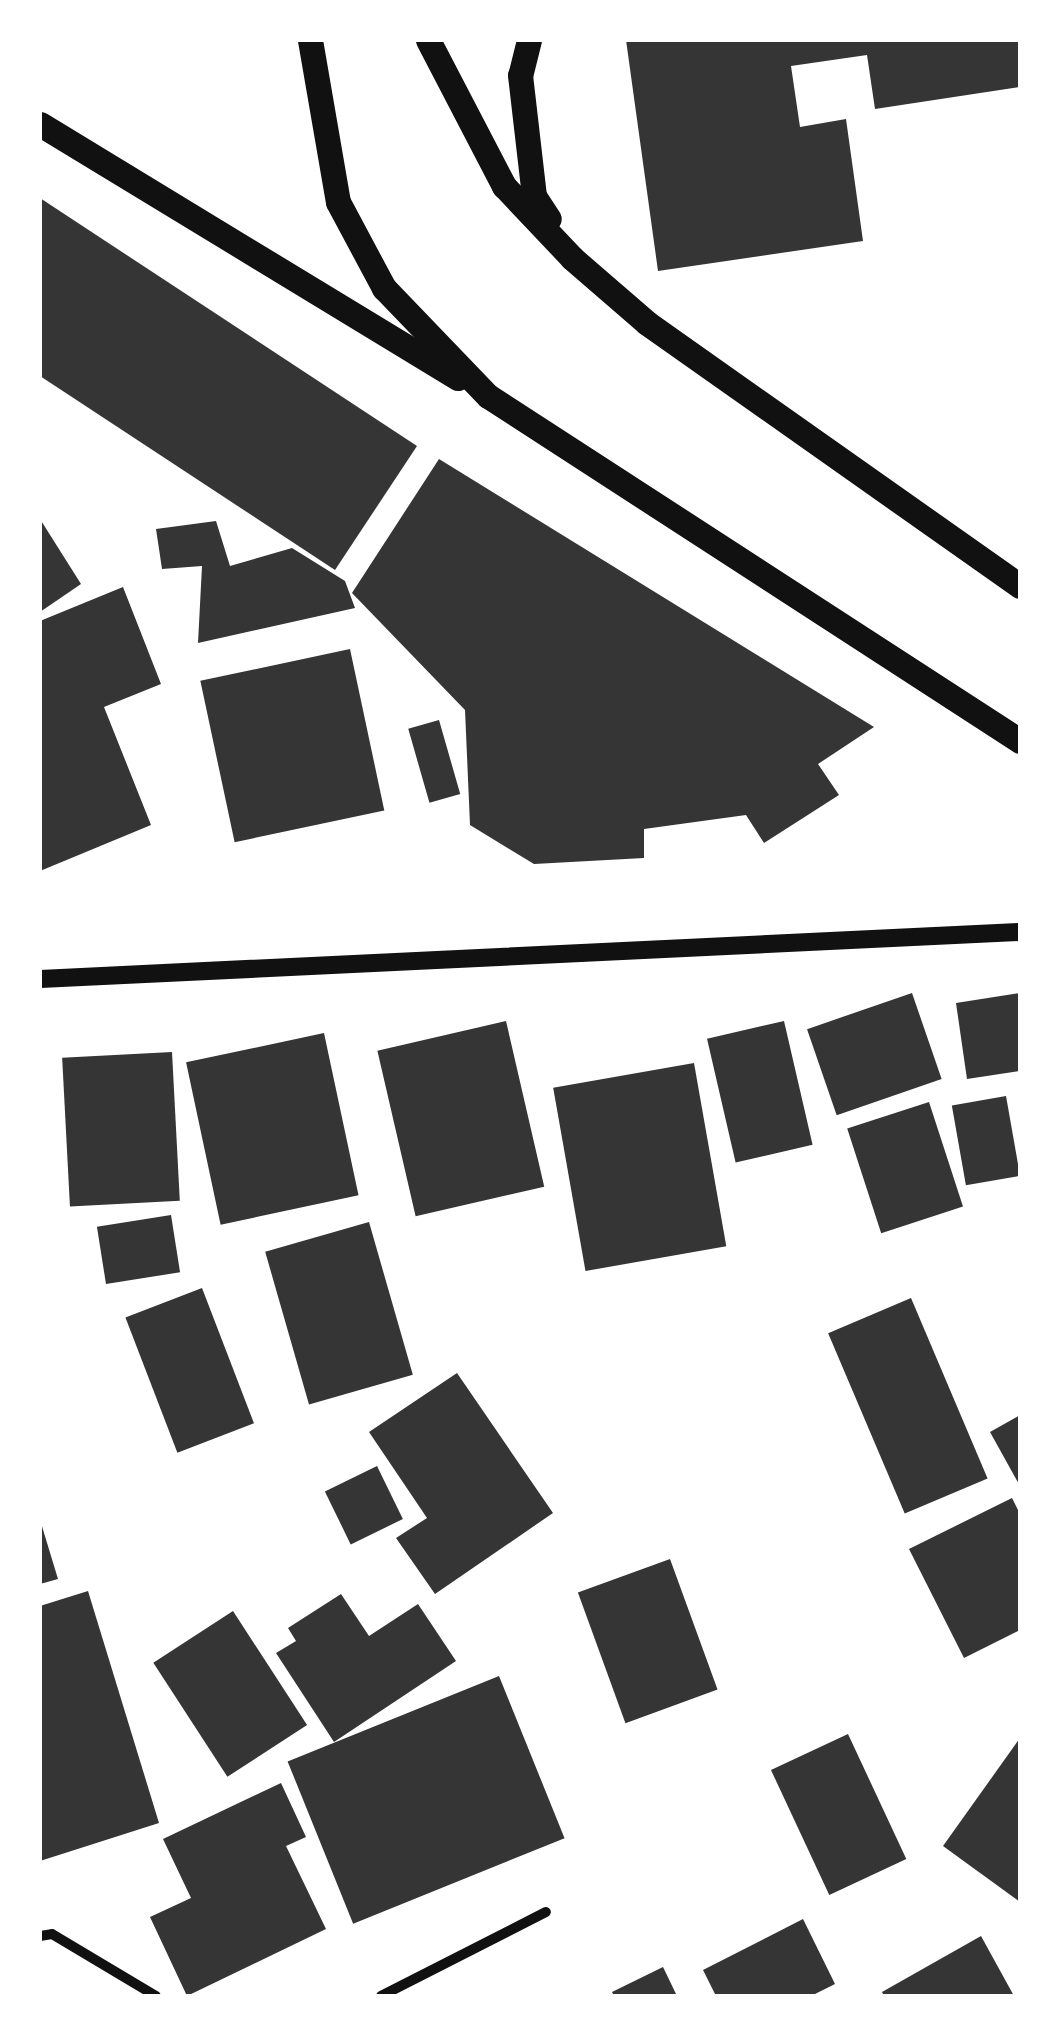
<!DOCTYPE html>
<html>
<head>
<meta charset="utf-8">
<style>
  body { margin:0 }
  #map { position:relative; width:1060px; height:2036px; overflow:hidden; background:#fff; font-family:Mulish,sans-serif }
  div>[style] { position:absolute }
  [style*='--x'] { left:calc(var(--x)*1px); top:calc(var(--y)*1px); width:calc(var(--w)*1px); rotate:calc(var(--a)*1deg) }
  .building>* { inset:0; background:#353535; transform-origin:0 0 }
  .minor>* { height:10px; margin:-5px; padding:0 5px; transform-origin:5px; border-radius:5px; background:#111 }
  .tertiary>* { height:18px; margin:-9px; padding:0 9px; transform-origin:9px; border-radius:9px; background:#111 }
  .primary>* { height:25px; margin:-12.5px; padding:0 12.5px; transform-origin:12.5px; border-radius:12.5px; background:#111 }
  span { translate:-50% -50%; white-space:nowrap; text-align:center; line-height:1.15; -webkit-text-stroke:10px #fff; paint-order:stroke }
  .frame { position:absolute; inset:0; border:42px solid #fff; pointer-events:none }
</style>
</head>
<body>
<div id="map">
  <div class="building">
    <i style="clip-path:polygon(626px 40px,1020px 40px,1020px 87px,875px 109px,867px 55px,791px 66px,800px 127px,846px 119px,863px 241px,658px 271px)"></i>
    <i style="clip-path:polygon(40px 198px,417px 446px,335px 570px,40px 376px)"></i>
    <i style="clip-path:polygon(439px 459px,874px 727px,818px 764px,839px 795px,764px 843px,746px 815px,644px 829px,644px 858px,534px 864px,470px 825px,465px 710px,352px 593px)"></i>
    <i style="clip-path:polygon(40px 519px,81px 584px,40px 612px)"></i>
    <i style="clip-path:polygon(216px 521px,230px 566px,292px 548px,345px 581px,355px 608px,198px 643px,202px 566px,162px 569px,156px 529px)"></i>
    <i style="clip-path:polygon(123px 587px,161px 684px,104px 707px,151px 825px,40px 871px,40px 621px)"></i>
    <i style="left:350px;top:649px;width:165px;height:153px;rotate:78deg"></i>
    <i style="left:439px;top:720px;width:77px;height:32px;rotate:74deg"></i>
    <i style="left:912px;top:993px;width:91px;height:111px;rotate:71deg"></i>
    <i style="clip-path:polygon(1020px 993px,1020px 1071px,967px 1079px,956px 1003px)"></i>
    <i style="left:506px;top:1021px;width:170px;height:132px;rotate:77deg"></i>
    <i style="left:784px;top:1021px;width:127px;height:79px;rotate:77deg"></i>
    <i style="left:324px;top:1033px;width:166px;height:141px;rotate:78deg"></i>
    <i style="left:172px;top:1052px;width:149px;height:110px;rotate:87deg"></i>
    <i style="left:694px;top:1063px;width:186px;height:143px;rotate:80deg"></i>
    <i style="left:1006px;top:1096px;width:81px;height:55px;rotate:80deg"></i>
    <i style="left:929px;top:1102px;width:110px;height:86px;rotate:72deg"></i>
    <i style="left:171px;top:1215px;width:58px;height:75px;rotate:81deg"></i>
    <i style="left:369px;top:1222px;width:159px;height:108px;rotate:74deg"></i>
    <i style="left:202px;top:1288px;width:145px;height:82px;rotate:69deg"></i>
    <i style="left:911px;top:1298px;width:196px;height:90px;rotate:67deg"></i>
    <i style="clip-path:polygon(457px 1373px,553px 1513px,435px 1594px,396px 1538px,427px 1518px,369px 1432px)"></i>
    <i style="clip-path:polygon(1020px 1415px,1020px 1486px,990px 1432px)"></i>
    <i style="left:377px;top:1466px;width:59px;height:58px;rotate:64deg"></i>
    <i style="clip-path:polygon(1012px 1498px,1020px 1514px,1020px 1630px,964px 1658px,909px 1549px)"></i>
    <i style="clip-path:polygon(41px 1523px,58px 1579px,40px 1584px,40px 1524px)"></i>
    <i style="left:670px;top:1559px;width:139px;height:98px;rotate:70deg"></i>
    <i style="clip-path:polygon(88px 1591px,159px 1823px,40px 1861px,40px 1606px)"></i>
    <i style="clip-path:polygon(341px 1594px,369px 1636px,418px 1604px,456px 1661px,334px 1742px,276px 1653px,296px 1641px,288px 1628px)"></i>
    <i style="left:233px;top:1611px;width:136px;height:95px;rotate:57deg"></i>
    <i style="left:499px;top:1676px;width:175px;height:228px;rotate:68deg"></i>
    <i style="left:848px;top:1734px;width:138px;height:85px;rotate:65deg"></i>
    <i style="clip-path:polygon(1020px 1738px,1020px 1902px,943px 1846px)"></i>
    <i style="clip-path:polygon(281px 1783px,306px 1837px,286px 1846px,326px 1929px,187px 1996px,150px 1917px,191px 1898px,163px 1839px)"></i>
    <i style="clip-path:polygon(803px 1919px,835px 1984px,811px 1996px,716px 1996px,703px 1970px)"></i>
    <i style="clip-path:polygon(981px 1936px,1014px 1996px,884px 1996px,882px 1992px)"></i>
    <i style="clip-path:polygon(663px 1967px,677px 1996px,614px 1996px,612px 1992px)"></i>
  </div>
  <div class="minor">
    <i style="--x:40;--y:1936;--w:12;--a:-9"></i>
    <i style="--x:52;--y:1934;--w:121;--a:30.8"></i>
    <i style="--x:381;--y:1996;--w:185;--a:-27"></i>
  </div>
  <div class="tertiary">
    <i style="--x:40;--y:979;--w:981;--a:-2.75"></i>
  </div>
  <div class="primary">
    <i style="--x:310;--y:40;--w:164;--a:80.2"></i>
    <i style="--x:338;--y:202;--w:98;--a:61.9"></i>
    <i style="--x:384;--y:288;--w:150;--a:46.1"></i>
    <i style="--x:488;--y:396;--w:634;--a:32.96"></i>
    <i style="--x:428;--y:40;--w:165;--a:62.5"></i>
    <i style="--x:504;--y:186;--w:99;--a:46.6"></i>
    <i style="--x:572;--y:258;--w:99;--a:40.9"></i>
    <i style="--x:647;--y:323;--w:456;--a:35.2"></i>
    <i style="--x:529;--y:40;--w:36;--a:104"></i>
    <i style="--x:520;--y:75;--w:122;--a:83.4"></i>
    <i style="--x:534;--y:196;--w:27;--a:57"></i>
    <i style="--x:40;--y:124;--w:489;--a:31.3"></i>
  </div>
  <div class="frame"></div>
</div>
</body>
</html>
